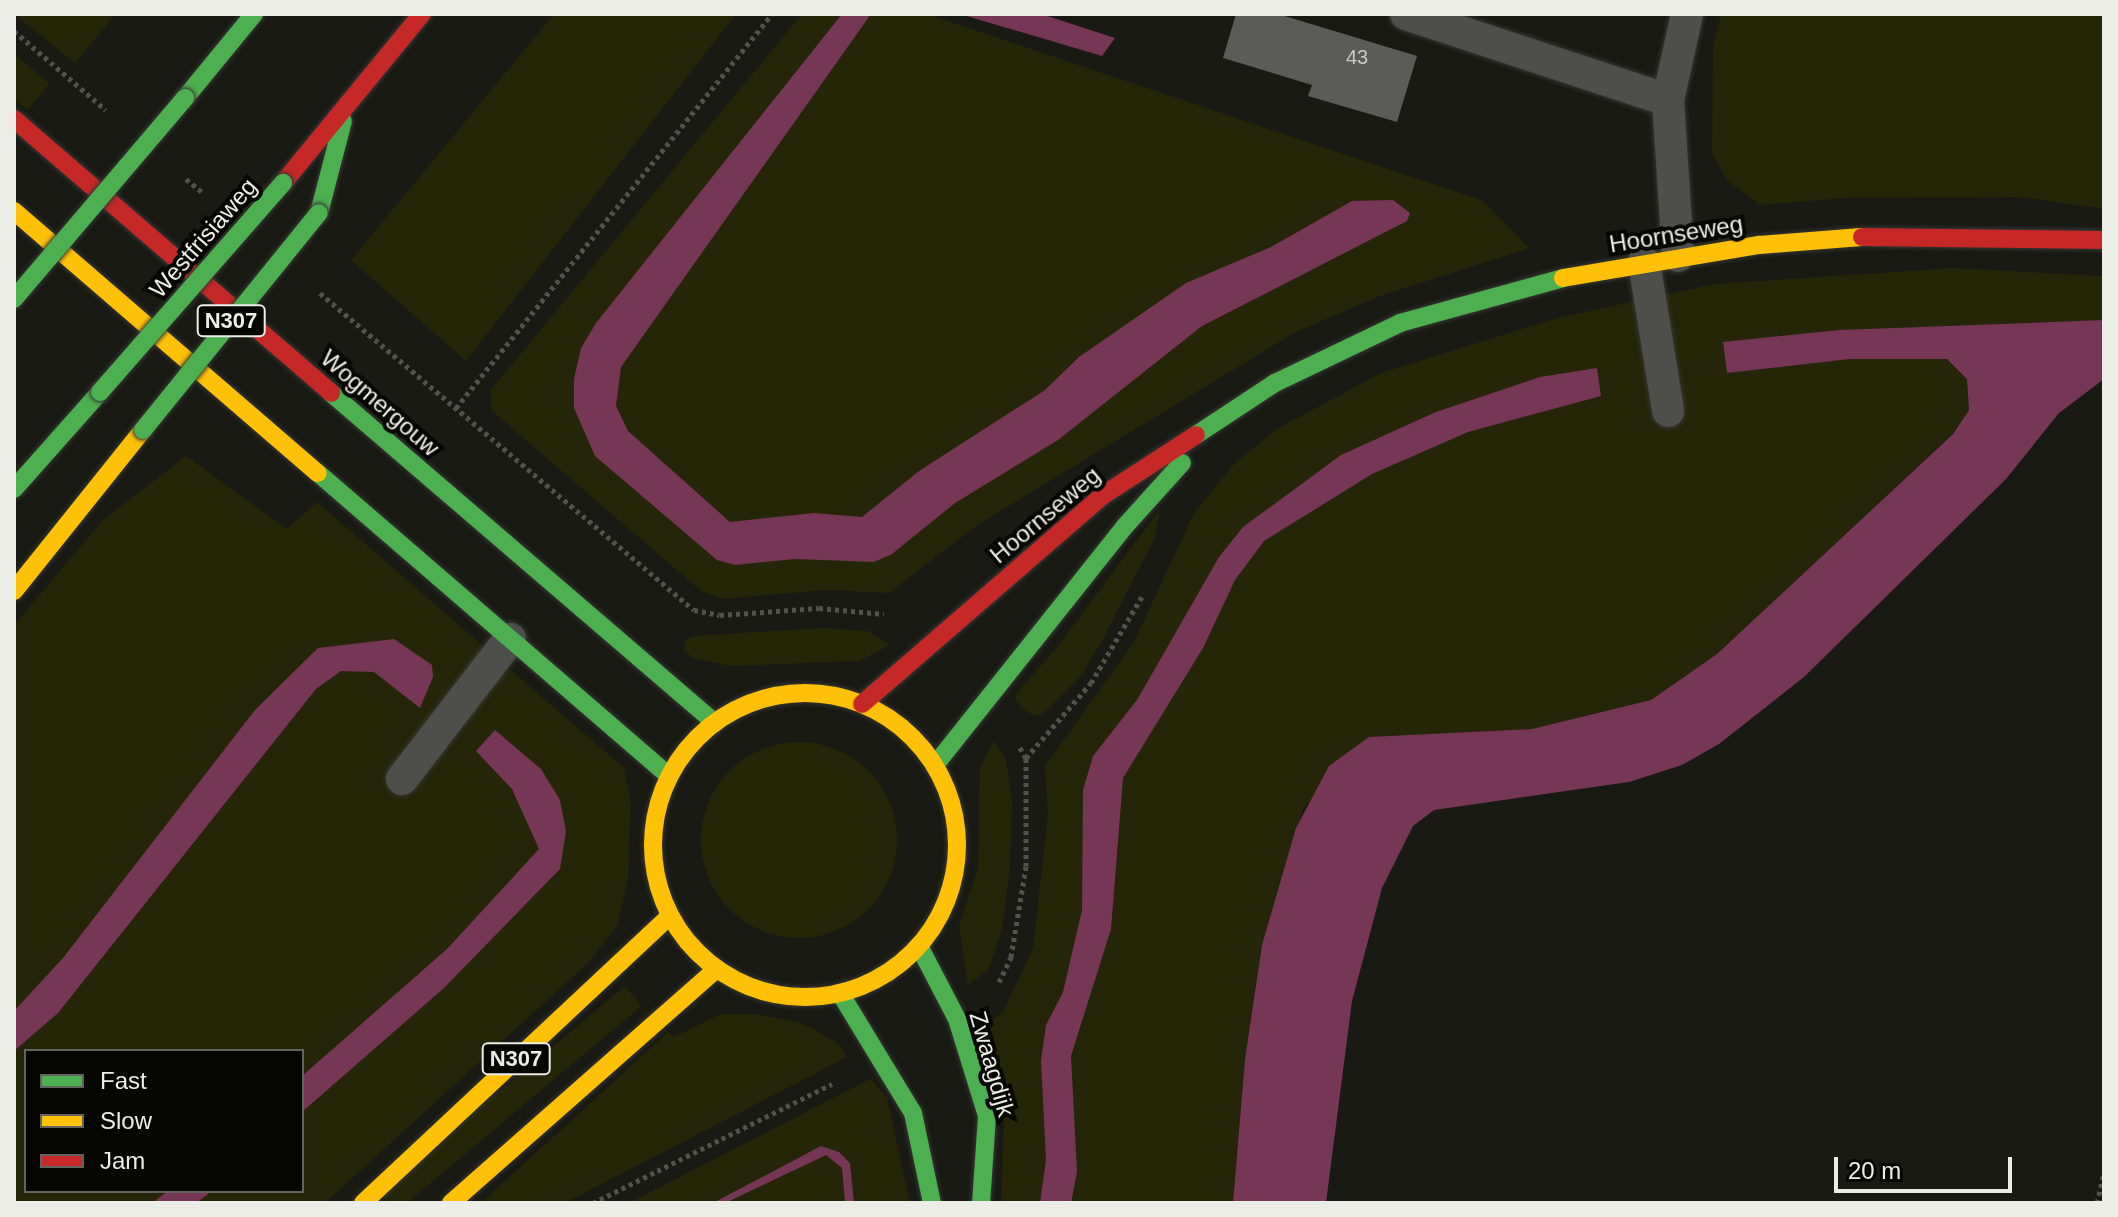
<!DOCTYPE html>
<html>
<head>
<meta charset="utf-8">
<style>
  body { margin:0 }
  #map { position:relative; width:2118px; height:1217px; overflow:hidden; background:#191a14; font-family:Arial,sans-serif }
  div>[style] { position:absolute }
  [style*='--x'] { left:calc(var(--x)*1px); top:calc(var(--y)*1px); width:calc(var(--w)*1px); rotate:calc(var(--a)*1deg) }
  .green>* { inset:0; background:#252607; transform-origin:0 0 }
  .round { border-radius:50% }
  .water>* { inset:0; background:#763656 }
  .building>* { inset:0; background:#5b5c57 }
  .path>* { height:5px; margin-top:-2.5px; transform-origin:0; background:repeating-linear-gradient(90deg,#51524e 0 4px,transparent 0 8px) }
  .roads { filter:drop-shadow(0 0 2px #363632) drop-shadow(0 0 2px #363632) }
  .lane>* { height:32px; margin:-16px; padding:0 16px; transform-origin:16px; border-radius:16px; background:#4e4e4a }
  .fast>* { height:18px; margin:-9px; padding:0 9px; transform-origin:9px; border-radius:9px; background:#4caf50 }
  .slow>* { height:18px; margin:-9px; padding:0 9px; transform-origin:9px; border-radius:9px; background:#ffc107 }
  .slow>.ring { margin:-9px; padding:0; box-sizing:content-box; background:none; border:18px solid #ffc107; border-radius:50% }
  .jam>* { height:18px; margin:-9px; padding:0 9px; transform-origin:9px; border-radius:9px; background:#c62828 }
  .bridges { filter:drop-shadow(0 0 2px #363632) drop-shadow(0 0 2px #363632) }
  .fast-bridge>* { height:18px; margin:-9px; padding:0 9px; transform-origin:9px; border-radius:9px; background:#4caf50 }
  span { translate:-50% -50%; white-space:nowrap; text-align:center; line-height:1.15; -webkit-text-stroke:8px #060603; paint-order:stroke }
  .number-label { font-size:20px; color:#c8c9c2 }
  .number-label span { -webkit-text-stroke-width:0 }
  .shield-label span { padding:2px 6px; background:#060603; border:2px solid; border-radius:6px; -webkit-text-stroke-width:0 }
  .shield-label { font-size:22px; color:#ecede6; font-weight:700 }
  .street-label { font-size:24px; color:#ecede6 }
  .frame { position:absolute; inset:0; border:16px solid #ecede6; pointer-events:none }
  .legend { position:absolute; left:24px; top:1049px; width:280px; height:144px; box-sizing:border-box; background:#060603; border:2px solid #62625e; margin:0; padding:10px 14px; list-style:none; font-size:24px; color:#ecede6 }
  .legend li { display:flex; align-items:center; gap:16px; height:40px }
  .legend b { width:40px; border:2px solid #62625e }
  .scale { position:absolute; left:1834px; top:1157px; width:178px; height:36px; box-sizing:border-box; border:4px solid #ecede6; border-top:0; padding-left:10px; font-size:24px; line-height:28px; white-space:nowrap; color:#ecede6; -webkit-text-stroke:6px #060603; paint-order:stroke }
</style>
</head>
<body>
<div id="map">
  <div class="green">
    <i style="clip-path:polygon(14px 14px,116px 14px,75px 63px)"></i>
    <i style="clip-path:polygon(554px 14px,736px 14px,466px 361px,351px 260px)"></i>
    <i style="clip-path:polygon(802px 14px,927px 14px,1483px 201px,1529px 248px,1377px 297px,1294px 333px,979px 524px,889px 593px,826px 590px,722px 599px,701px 591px,492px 411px,490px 391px)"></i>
    <i style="clip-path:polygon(1721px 14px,2104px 14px,2104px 209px,2020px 197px,1846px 198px,1760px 205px,1727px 180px,1712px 154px,1713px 46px)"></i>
    <i style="clip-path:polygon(14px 54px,50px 84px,27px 110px,14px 99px)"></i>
    <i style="clip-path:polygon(1954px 268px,2104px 276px,2104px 320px,1839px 330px,1723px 343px,1727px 373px,1850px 359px,1947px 359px,1967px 378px,1969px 410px,1953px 433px,1717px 654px,1651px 700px,1532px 729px,1369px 737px,1303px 809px,1262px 945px,1245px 1059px,1233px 1203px,1001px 1203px,1004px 1118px,982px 1031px,1004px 1010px,1033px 948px,1048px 815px,1045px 766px,1134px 642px,1194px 513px,1235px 463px,1277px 429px,1381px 373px,1557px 318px,1715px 284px)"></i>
    <i style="clip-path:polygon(evenodd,186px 456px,287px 529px,317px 502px,624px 768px,631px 802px,628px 878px,617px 926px,589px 962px,325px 1203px,14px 1203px,14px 625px,103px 520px,186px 456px,26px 1051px,302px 1051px,302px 1191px,26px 1191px,26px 1051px)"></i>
    <i style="clip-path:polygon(1160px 509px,1155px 537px,1101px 643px,1079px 678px,1047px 710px,1038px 716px,1027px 712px,1015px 700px,1016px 694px,1058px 646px)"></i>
    <i style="clip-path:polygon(821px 628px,868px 631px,890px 645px,860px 661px,730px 666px,693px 658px,684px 650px,686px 639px,694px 636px)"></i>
    <i style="clip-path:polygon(994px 741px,1006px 760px,1012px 802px,1010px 867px,1002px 928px,989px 969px,968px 985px,959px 926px,978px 868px,980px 767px)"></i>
    <i class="round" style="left:701px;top:742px;width:196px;height:196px"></i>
    <i style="left:625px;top:986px;width:26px;height:321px;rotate:50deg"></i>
    <i style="clip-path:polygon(721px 1014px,755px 1014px,801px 1023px,838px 1043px,847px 1057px,565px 1203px,481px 1203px,668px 1032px,674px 1037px)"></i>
    <i style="clip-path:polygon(870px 1079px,887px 1097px,910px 1203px,629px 1203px)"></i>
  </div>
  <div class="water">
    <i style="clip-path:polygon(842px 14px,871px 14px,621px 367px,616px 406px,628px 431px,730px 522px,814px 513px,862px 517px,919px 471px,1045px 390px,1079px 357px,1186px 283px,1271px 247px,1352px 201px,1393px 200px,1410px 213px,1407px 221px,1202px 326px,1058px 440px,955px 503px,892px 554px,874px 562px,795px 559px,735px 565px,717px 560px,595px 456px,574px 408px,574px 379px,581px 348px,596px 323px)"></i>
    <i style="clip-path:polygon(960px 14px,1041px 14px,1115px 38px,1102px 56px)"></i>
    <i style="clip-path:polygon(2104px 320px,2104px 379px,2059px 413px,2006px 479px,1804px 677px,1719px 744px,1682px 765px,1629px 782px,1434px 810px,1413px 826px,1382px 888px,1352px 1001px,1326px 1203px,1233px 1203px,1245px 1059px,1262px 945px,1296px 828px,1329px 766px,1369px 737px,1532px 729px,1651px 700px,1717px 654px,1953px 434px,1969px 410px,1967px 379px,1947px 359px,1850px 359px,1727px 373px,1723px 342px,1839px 330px)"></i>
    <i style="clip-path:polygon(1597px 368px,1601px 396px,1468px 432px,1372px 474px,1264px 541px,1235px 580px,1203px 648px,1123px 778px,1111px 929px,1071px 1056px,1077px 1172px,1071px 1203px,1040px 1203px,1046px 1160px,1041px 1061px,1046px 1025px,1063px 992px,1082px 910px,1083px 790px,1093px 756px,1137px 700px,1219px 557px,1243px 527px,1341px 455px,1436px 412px,1540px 377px)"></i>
    <i style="clip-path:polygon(394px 639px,432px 665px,433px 677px,420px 708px,374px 672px,341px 671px,316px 689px,58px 1013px,14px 1051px,14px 1011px,63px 958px,255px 710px,318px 648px)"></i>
    <i style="clip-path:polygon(495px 730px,541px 769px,560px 800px,566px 831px,560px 869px,444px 988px,302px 1112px,302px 1076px,447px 949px,539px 849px,512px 789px,476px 751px)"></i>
    <i style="clip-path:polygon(821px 1146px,839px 1152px,850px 1163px,854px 1203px,845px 1203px,842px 1168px,826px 1155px,725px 1203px,713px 1203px)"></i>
    <i style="clip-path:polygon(168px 1191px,212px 1191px,196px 1203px,152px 1203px)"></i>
  </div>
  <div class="building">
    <i style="clip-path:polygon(1236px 14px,1278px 14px,1417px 56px,1397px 122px,1308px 96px,1312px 85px,1223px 58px)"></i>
  </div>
  <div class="path">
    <i style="--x:14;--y:31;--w:121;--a:40.7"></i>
    <i style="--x:186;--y:179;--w:22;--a:39"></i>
    <i style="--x:320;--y:293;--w:490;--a:40.3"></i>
    <i style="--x:694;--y:610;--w:26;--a:11"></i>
    <i style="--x:720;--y:615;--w:99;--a:-4"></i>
    <i style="--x:819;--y:608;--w:65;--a:5.3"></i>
    <i style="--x:456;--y:408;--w:505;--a:-51.27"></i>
    <i style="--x:1026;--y:758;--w:99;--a:-49.1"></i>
    <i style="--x:1091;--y:683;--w:104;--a:-59.5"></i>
    <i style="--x:999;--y:982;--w:28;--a:-64"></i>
    <i style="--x:1011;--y:957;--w:92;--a:-80.6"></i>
    <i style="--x:1026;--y:866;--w:108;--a:-90"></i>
    <i style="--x:1026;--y:758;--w:14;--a:-120"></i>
    <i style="--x:593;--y:1203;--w:267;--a:-26.5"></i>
    <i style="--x:2097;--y:1203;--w:31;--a:-77"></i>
  </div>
  <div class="roads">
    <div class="lane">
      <i style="--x:1406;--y:14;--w:276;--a:18.2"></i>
      <i style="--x:1668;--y:100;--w:156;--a:86.3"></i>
      <i style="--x:1668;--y:100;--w:88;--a:-77.5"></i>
      <i style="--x:1644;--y:262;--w:151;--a:80.8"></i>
      <i style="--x:402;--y:779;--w:177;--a:-52.4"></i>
    </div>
    <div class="fast">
      <i style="--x:185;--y:98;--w:109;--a:-50.6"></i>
      <i style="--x:319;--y:213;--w:95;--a:-75.4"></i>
      <i style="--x:331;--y:393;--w:506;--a:40.67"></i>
      <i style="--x:1196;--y:435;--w:95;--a:-33.4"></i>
      <i style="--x:1275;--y:383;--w:139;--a:-25.6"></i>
      <i style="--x:1400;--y:323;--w:169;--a:-15.4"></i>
      <i style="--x:318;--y:473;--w:464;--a:40.8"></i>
      <i style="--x:14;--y:489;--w:130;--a:-48.4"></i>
      <i style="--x:935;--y:765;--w:305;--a:-51.5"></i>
      <i style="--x:1125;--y:526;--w:85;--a:-47.9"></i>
      <i style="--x:919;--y:946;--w:82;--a:62.5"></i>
      <i style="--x:957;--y:1019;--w:102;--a:72.8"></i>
      <i style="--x:987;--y:1116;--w:87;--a:93.9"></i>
      <i style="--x:840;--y:993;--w:140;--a:58.7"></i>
      <i style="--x:913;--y:1113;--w:92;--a:78.1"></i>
    </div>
    <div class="slow">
      <i style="--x:14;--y:211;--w:401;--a:40.8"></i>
      <i style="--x:1563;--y:278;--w:199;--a:-9.6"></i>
      <i style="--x:1759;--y:245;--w:103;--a:-4.4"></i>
      <i style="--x:14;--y:591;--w:206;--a:-51.3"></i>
      <i class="ring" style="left:653px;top:693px;width:286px;height:286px"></i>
      <i style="--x:363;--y:1203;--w:420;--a:-43.1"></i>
      <i style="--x:451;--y:1203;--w:354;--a:-41.4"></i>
    </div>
    <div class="jam">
      <i style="--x:14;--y:119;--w:419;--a:40.8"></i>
      <i style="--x:283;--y:183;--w:219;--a:-50.6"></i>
      <i style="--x:1862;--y:237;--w:242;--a:0.7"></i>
      <i style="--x:862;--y:704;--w:318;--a:-40.9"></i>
      <i style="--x:1102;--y:496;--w:112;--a:-33"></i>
    </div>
  </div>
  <div class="bridges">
    <div class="fast-bridge">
      <i style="--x:14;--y:299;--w:264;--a:-49.6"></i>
      <i style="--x:100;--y:392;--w:278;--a:-48.8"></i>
      <i style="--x:143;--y:430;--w:279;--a:-51"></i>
    </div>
  </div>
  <div class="number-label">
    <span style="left:1357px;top:57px">43</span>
  </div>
  <div class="shield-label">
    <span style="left:231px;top:321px">N307</span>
    <span style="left:516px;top:1059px">N307</span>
  </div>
  <div class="street-label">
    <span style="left:1676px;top:234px;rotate:-9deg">Hoornseweg</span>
    <span style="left:203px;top:238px;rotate:-49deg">Westfrisiaweg</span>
    <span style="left:380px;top:403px;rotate:41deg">Wogmergouw</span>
    <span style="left:1045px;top:515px;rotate:-40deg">Hoornseweg</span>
    <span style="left:992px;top:1064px;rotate:74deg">Zwaagdijk</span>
  </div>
  <div class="frame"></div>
  <ul class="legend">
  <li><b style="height:10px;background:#4caf50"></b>Fast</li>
  <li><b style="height:10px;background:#ffc107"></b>Slow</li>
  <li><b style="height:10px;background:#c62828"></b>Jam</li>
  </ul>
  <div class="scale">20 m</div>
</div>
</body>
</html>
